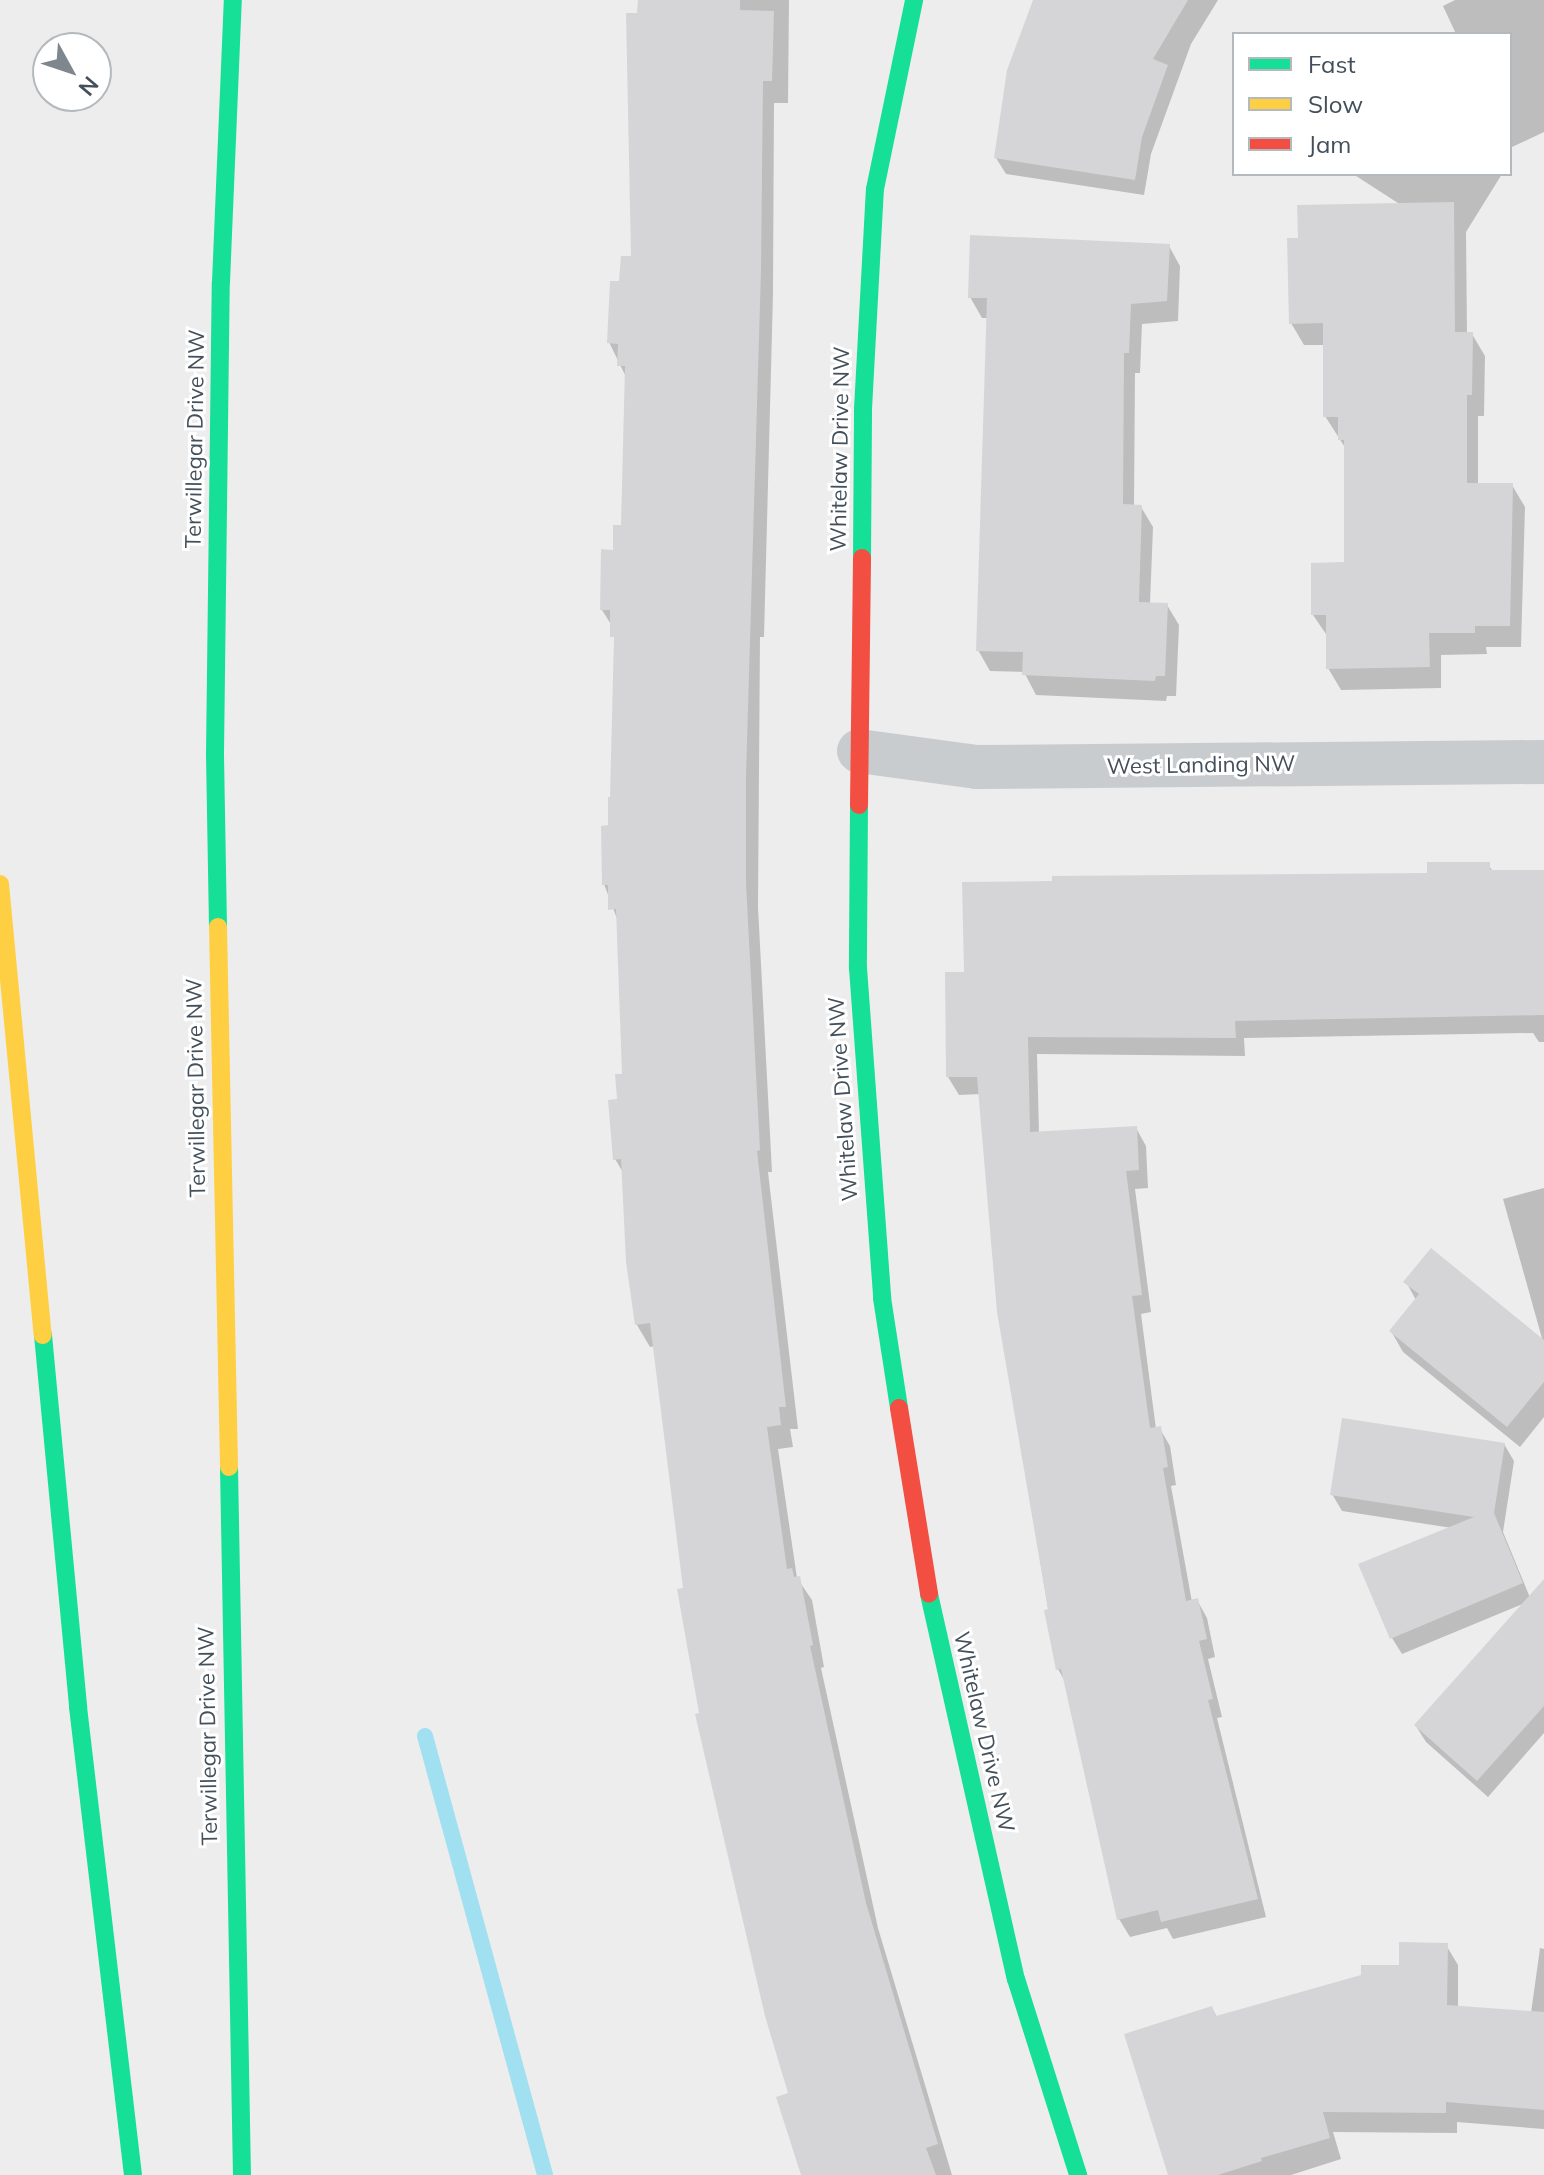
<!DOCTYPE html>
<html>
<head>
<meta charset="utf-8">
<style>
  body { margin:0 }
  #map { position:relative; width:1544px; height:2175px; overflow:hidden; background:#eeeded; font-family:Mulish,sans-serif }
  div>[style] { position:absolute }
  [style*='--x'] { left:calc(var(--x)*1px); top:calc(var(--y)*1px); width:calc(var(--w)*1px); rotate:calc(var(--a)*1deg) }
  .shadow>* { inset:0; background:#0003 }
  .stream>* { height:16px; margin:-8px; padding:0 8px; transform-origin:8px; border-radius:8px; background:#a1e0f0 }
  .building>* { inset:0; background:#d5d5d7 }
  .street>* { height:44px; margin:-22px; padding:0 22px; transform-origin:22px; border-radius:22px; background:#c9ccce }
  .fast>* { height:18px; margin:-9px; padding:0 9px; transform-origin:9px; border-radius:9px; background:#16e098 }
  .slow>* { height:18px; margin:-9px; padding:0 9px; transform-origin:9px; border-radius:9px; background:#ffcf43 }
  .jam>* { height:18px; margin:-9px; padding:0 9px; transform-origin:9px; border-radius:9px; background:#f24e42 }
  span { translate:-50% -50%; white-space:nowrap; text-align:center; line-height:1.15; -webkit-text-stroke:6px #fff; paint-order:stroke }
  .street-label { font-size:22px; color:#43505b }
  .legend { position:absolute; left:1232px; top:32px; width:280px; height:144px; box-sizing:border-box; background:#fff; border:2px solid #b4b9bd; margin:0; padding:10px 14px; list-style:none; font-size:24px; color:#43505b }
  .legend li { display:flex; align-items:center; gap:16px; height:40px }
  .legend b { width:40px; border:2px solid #b4b9bd }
  .north { position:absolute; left:32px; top:32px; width:80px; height:80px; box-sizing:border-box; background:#fff; border:2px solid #b4b9bd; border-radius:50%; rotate:130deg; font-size:22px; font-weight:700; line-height:32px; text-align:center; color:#43505b }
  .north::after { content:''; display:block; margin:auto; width:28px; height:36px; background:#7f878e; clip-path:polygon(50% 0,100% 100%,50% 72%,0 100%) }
</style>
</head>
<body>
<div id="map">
  <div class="shadow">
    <i style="clip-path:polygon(640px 0,789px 0,788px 103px,774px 103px,773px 294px,764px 637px,760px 637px,758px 907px,772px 1172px,768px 1172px,798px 1429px,790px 1429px,793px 1447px,778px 1449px,797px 1578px,812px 1600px,824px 1667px,821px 1668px,878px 1928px,952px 2175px,803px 2175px,790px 2095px,702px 1715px,655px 1346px,650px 1347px,637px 1325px,624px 1174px,615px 1159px,624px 1076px,619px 924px,604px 884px,612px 799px,616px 643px,612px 626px,602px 610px,623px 527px,627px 379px,609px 342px,621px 283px,633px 258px)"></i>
    <i style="clip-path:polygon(1074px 0,1218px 0,1191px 44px,1151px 154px,1144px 195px,1006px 174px,996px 158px)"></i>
    <i style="clip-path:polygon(1455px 0,1544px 0,1544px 132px,1512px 147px,1510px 34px,1456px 34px,1443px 6px)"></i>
    <i style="clip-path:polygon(1353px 174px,1502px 174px,1466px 232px,1467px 334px,1472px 334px,1485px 356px,1484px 416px,1478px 416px,1478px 485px,1512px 485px,1525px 507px,1521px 647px,1486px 647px,1487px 654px,1441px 655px,1441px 688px,1341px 690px,1328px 668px,1328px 637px,1313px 615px,1346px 564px,1346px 449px,1325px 416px,1325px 345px,1304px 345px,1291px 323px,1300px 240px,1401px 205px)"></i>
    <i style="clip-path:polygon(1169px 246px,1180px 266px,1178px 321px,1142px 324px,1140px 373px,1135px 373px,1134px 506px,1141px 507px,1153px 527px,1150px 604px,1167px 605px,1179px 625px,1176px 696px,1167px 696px,1166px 701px,1036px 695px,1024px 672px,990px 671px,978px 650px,988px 318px,982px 318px,970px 297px)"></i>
    <i style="clip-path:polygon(1488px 864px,1493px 872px,1544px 872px,1544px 1042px,1539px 1042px,1533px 1033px,1244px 1038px,1245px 1056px,1037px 1054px,1039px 1133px,1136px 1128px,1146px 1146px,1148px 1188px,1135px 1189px,1151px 1312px,1141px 1314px,1156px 1429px,1160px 1429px,1170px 1446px,1176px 1485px,1171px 1486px,1192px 1602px,1197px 1600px,1207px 1618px,1215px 1657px,1208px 1659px,1222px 1717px,1217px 1718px,1266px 1917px,1173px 1939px,1167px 1928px,1130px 1937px,1119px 1919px,1067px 1685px,1058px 1669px,999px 1311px,981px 1094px,959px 1095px,948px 1077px,966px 974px)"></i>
    <i style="clip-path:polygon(1544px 1188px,1544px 1417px,1520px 1447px,1403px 1352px,1391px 1331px,1416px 1300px,1406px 1282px,1543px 1342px,1503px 1199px)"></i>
    <i style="clip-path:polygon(1504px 1444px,1514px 1461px,1503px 1532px,1531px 1600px,1544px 1618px,1544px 1733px,1488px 1797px,1426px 1742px,1416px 1726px,1525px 1603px,1402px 1654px,1392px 1638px,1452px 1528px,1342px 1511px,1332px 1494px)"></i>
    <i style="clip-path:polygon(1446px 1945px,1458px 1965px,1458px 2008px,1531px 2013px,1540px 1948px,1544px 1949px,1544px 2129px,1457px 2122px,1457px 2133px,1333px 2132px,1341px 2159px,1291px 2175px,1170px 2175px,1212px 2008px,1217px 2017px,1401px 1967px)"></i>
  </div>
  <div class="stream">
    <i style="--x:425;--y:1736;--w:455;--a:74.7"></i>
  </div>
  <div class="building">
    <i style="clip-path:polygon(638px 0,740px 0,740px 10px,774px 11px,772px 81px,763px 81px,761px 270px,746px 776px,746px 883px,760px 1150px,757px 1151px,786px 1407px,779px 1407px,781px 1425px,767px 1427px,787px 1569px,792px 1568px,794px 1577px,800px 1576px,813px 1645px,810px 1646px,866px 1903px,938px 2144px,926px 2148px,936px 2175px,801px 2175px,776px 2097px,788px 2093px,765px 2016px,695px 1714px,699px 1713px,677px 1589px,683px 1588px,650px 1323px,635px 1325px,626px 1262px,621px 1159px,613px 1160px,608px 1100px,617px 1099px,615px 1074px,622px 1074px,616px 909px,608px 910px,608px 885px,602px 885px,601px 826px,608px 825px,608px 797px,610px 797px,614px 637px,610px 637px,610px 610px,600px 610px,601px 549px,613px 550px,613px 525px,621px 525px,625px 366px,617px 366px,618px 344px,607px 343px,610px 281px,619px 281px,621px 256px,631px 256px,626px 13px,637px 13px)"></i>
    <i style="clip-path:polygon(1033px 0,1188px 0,1153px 59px,1168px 65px,1142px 137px,1135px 180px,994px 158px,1007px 70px)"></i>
    <i style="clip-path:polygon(1454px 202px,1455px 332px,1473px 332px,1472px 395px,1467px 395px,1467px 483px,1513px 483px,1510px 626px,1475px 626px,1475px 633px,1429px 633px,1430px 667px,1326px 669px,1326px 615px,1311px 615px,1311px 563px,1344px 562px,1344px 440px,1338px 440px,1338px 417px,1323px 417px,1323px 323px,1289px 324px,1287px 238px,1298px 238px,1297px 205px)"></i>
    <i style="clip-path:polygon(970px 235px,1170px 244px,1167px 301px,1131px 304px,1129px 353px,1124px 353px,1123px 504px,1142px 505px,1139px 602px,1168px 603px,1165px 676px,1156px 676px,1155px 681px,1022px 675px,1023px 652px,976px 651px,987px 298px,968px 298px)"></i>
    <i style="clip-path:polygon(1427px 862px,1490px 862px,1490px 870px,1544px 870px,1544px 1015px,1235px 1021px,1236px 1038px,1028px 1037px,1030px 1132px,1137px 1126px,1139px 1170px,1126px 1171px,1142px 1295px,1132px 1296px,1150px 1428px,1161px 1426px,1168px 1467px,1163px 1468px,1186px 1601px,1198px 1598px,1207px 1639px,1199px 1641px,1213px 1699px,1208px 1700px,1258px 1899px,1161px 1922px,1158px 1910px,1117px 1920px,1061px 1669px,1056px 1670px,1044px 1610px,1048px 1609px,997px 1312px,977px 1077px,946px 1077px,945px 972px,964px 972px,962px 882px,1052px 881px,1052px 876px,1427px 873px)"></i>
    <i style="clip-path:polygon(1431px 1248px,1544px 1340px,1544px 1382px,1507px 1427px,1389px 1331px,1419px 1294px,1403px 1282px)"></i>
    <i style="clip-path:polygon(1342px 1418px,1505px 1443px,1494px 1513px,1523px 1583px,1390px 1639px,1358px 1564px,1474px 1517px,1330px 1495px)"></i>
    <i style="clip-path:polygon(1544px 1579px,1544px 1706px,1477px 1781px,1414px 1725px)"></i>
    <i style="clip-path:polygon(1399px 1942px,1448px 1943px,1447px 2005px,1544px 2012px,1544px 2110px,1446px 2102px,1446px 2113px,1323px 2112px,1330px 2138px,1261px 2158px,1262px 2161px,1218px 2175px,1168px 2175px,1124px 2034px,1212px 2006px,1216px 2016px,1361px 1975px,1361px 1965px,1399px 1965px)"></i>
  </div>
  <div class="street">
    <i style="--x:859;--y:751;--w:119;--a:7.7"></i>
    <i style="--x:977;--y:767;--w:567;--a:-0.51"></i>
  </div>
  <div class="fast">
    <i style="--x:862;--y:558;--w:149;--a:-89.6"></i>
    <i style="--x:863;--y:409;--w:220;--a:-86.9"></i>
    <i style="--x:875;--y:189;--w:193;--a:-78.3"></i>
    <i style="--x:859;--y:805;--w:163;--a:90.4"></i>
    <i style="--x:858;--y:968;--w:331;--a:85.8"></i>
    <i style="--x:882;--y:1298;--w:111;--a:81.2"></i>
    <i style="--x:218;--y:927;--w:173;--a:-91"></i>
    <i style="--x:215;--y:754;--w:472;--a:-89.3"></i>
    <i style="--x:221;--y:282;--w:282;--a:-87.6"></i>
    <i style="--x:43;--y:1335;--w:374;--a:84.6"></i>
    <i style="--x:78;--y:1707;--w:471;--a:83.3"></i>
    <i style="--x:229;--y:1467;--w:708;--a:88.95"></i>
    <i style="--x:929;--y:1594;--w:395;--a:77.3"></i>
    <i style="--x:1016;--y:1979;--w:206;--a:72.4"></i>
  </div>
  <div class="slow">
    <i style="--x:0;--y:884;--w:453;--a:84.6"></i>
    <i style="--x:218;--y:927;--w:540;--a:88.83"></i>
  </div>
  <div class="jam">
    <i style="--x:859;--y:805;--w:247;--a:-89.3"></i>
    <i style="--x:899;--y:1408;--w:188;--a:80.8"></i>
  </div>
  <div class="street-label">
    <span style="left:195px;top:439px;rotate:-89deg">Terwillegar Drive NW</span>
    <span style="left:840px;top:449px;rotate:-89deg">Whitelaw Drive NW</span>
    <span style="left:1201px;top:765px;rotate:-1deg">West Landing NW</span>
    <span style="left:196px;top:1088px;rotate:-91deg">Terwillegar Drive NW</span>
    <span style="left:843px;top:1099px;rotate:-94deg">Whitelaw Drive NW</span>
    <span style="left:984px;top:1732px;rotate:77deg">Whitelaw Drive NW</span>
    <span style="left:208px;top:1736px;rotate:-91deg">Terwillegar Drive NW</span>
  </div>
  <ul class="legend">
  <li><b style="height:10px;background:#16e098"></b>Fast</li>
  <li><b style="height:10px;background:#ffcf43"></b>Slow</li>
  <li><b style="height:10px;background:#f24e42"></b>Jam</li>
  </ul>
  <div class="north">N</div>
</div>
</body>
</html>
